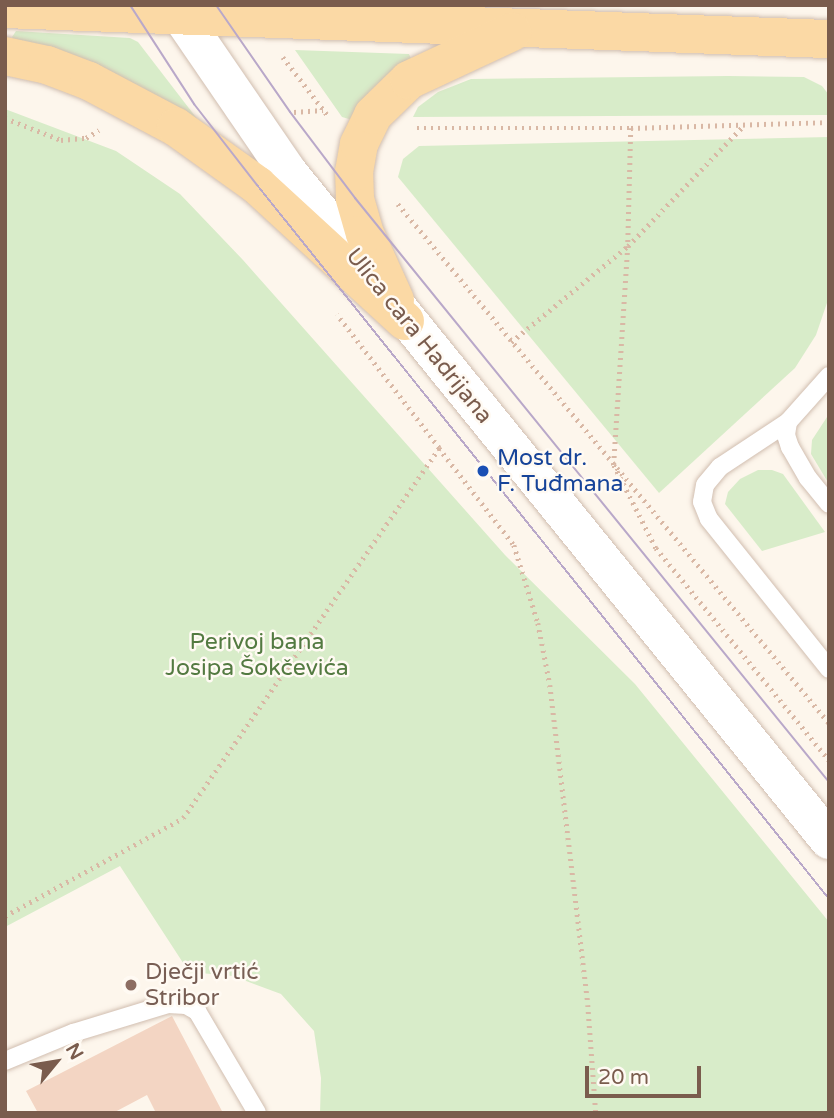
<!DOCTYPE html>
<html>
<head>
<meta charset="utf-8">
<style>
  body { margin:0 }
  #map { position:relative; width:834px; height:1118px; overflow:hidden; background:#fdf6ec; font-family:"Varela Round",sans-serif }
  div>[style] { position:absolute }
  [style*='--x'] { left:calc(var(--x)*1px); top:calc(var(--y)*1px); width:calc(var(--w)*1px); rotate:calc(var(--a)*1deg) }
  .green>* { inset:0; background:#d8ecc9 }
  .building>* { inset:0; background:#f3d5c3 }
  .path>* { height:4.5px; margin-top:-2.25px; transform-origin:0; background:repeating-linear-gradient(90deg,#d9b8a5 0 2px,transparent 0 7px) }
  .roads { filter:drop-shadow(0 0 2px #d1beb0) drop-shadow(0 0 2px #d1beb0) }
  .service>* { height:18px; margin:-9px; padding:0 9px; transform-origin:9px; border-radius:9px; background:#fff }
  .secondary>* { height:38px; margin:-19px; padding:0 19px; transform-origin:19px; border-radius:19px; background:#fff }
  .primary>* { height:38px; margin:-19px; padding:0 19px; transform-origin:19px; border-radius:19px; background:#fbd9a5 }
  .tram>* { height:2px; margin:-1px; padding:0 1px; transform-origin:1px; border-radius:1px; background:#b9a8c9 }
  .dots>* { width:19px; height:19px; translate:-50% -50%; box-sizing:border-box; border:4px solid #fffaf3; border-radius:50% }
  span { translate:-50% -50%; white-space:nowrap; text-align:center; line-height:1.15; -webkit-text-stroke:5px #fffaf3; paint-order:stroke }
  .street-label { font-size:23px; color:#7a5c4d }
  .transit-label { font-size:23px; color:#164399 }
  .left { translate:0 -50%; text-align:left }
  .park-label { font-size:23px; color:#537a41 }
  .education-label { font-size:23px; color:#785e54 }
  .frame { position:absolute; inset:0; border:7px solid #7a5c4d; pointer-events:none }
  .north { position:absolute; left:21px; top:1027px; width:70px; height:70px; -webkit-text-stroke:5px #fffaf3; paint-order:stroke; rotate:60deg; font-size:19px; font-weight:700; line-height:28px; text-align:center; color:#7a5c4d }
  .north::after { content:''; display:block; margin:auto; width:24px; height:32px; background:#7a5c4d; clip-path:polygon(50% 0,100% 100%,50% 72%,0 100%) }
  .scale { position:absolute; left:585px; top:1066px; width:116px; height:32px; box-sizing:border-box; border:4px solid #7a5c4d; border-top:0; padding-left:9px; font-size:21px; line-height:24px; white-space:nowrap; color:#7a5c4d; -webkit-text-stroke:5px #fffaf3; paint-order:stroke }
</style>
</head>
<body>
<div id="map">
  <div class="green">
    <i style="clip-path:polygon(16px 31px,130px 38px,138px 42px,198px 120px,15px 42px,12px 37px)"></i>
    <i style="clip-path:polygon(295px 50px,409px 54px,412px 61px,388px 74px,369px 92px,356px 121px,342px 117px)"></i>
    <i style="clip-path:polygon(728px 76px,804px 77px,822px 86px,829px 95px,829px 115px,413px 117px,418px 107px,438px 92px,471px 79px)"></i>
    <i style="clip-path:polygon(5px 109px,116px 151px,180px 194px,243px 260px,505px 555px,635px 684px,829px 922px,829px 1113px,320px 1113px,321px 1078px,314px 1031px,281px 994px,233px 976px,189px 972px,120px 866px,5px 927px)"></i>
    <i style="clip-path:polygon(829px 137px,829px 297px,816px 335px,795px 368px,659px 493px,398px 177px,403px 159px,419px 146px)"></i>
    <i style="clip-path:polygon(829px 414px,829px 484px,811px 454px,812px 440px)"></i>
    <i style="clip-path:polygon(758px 470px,772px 470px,783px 474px,825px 532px,762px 551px,725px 504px,728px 492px,740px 479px)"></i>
  </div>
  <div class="building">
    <i style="clip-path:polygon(172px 1016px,223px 1113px,156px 1113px,147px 1095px,113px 1113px,38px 1113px,26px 1091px)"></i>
  </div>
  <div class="path">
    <i style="--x:283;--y:57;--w:76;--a:52.5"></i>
    <i style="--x:294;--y:112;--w:29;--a:-4"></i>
    <i style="--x:5;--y:118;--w:60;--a:21.4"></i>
    <i style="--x:61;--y:140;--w:25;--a:-5"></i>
    <i style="--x:86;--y:138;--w:15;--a:-32"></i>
    <i style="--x:417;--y:128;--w:214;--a:0"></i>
    <i style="--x:631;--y:128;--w:198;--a:-1.7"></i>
    <i style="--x:631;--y:128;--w:118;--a:91.5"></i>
    <i style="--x:628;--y:246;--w:219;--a:93.7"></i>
    <i style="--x:614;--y:465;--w:93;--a:63.2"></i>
    <i style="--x:656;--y:548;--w:274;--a:50.8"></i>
    <i style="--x:398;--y:204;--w:675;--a:50.29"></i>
    <i style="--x:511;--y:342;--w:151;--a:-39.4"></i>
    <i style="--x:628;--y:246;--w:168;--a:-46.2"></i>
    <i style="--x:439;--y:448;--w:123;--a:52.3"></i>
    <i style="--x:514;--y:545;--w:82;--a:72.9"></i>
    <i style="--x:538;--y:623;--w:63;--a:79"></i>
    <i style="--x:550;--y:685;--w:322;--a:83.2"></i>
    <i style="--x:588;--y:1005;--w:108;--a:85.8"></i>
    <i style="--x:5;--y:916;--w:203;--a:-28.8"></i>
    <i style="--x:183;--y:818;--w:450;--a:-55.3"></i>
    <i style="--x:439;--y:448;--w:168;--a:-127.5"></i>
  </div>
  <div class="roads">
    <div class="service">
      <i style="--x:829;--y:376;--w:62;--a:131.7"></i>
      <i style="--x:788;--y:422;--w:82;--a:146.5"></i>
      <i style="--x:720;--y:467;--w:23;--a:130"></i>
      <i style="--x:705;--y:485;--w:17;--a:100"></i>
      <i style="--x:702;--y:502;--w:18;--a:68"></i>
      <i style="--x:709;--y:519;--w:192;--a:51.3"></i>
      <i style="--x:788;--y:422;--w:13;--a:99"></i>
      <i style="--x:786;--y:435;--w:13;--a:72"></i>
      <i style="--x:790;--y:447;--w:36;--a:60"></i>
      <i style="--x:808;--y:478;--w:33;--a:51"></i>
      <i style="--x:5;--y:1061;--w:74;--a:-22.4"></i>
      <i style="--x:73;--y:1033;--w:99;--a:-17"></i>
      <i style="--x:168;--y:1004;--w:18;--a:3"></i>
      <i style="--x:186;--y:1005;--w:13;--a:29"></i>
      <i style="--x:197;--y:1011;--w:118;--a:59.5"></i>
    </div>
    <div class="secondary">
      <i style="--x:181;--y:16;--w:188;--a:55.6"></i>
      <i style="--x:287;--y:171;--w:861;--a:50.99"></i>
    </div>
    <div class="primary">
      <i style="--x:5;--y:9;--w:825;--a:2.09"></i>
      <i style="--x:5;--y:56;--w:43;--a:12.1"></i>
      <i style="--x:47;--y:65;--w:45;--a:20.9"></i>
      <i style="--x:89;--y:81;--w:98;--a:27.9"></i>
      <i style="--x:176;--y:127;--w:100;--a:35.6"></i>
      <i style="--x:257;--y:185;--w:201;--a:42.6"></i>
      <i style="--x:395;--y:300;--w:72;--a:-114.4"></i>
      <i style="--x:365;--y:234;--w:37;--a:-106"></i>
      <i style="--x:355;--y:198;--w:26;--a:-92"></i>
      <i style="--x:354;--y:172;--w:28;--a:-80"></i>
      <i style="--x:359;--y:144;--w:32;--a:-64"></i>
      <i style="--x:373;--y:115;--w:50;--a:-44.2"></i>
      <i style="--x:409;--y:80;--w:114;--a:-25"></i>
    </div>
  </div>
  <div class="tram">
    <i style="--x:130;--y:5;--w:118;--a:57.1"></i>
    <i style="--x:194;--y:104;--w:103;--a:52.1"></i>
    <i style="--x:257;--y:185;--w:915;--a:51.3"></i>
    <i style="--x:216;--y:5;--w:130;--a:55.3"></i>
    <i style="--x:290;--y:112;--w:108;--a:52.9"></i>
    <i style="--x:355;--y:198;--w:752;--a:50.94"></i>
  </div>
  <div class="dots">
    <i style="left:483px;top:471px;background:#1a4fb4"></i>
    <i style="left:131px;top:985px;background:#8d6e63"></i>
  </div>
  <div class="street-label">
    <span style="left:419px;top:336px;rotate:51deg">Ulica cara Hadrijana</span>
  </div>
  <div class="transit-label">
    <span class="left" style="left:497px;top:471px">Most dr.<br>F. Tuđmana</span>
  </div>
  <div class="park-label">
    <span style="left:257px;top:655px">Perivoj bana<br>Josipa Šokčevića</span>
  </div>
  <div class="education-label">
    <span class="left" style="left:145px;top:985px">Dječji vrtić<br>Stribor</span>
  </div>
  <div class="frame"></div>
  <div class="north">N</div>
  <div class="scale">20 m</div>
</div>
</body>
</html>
